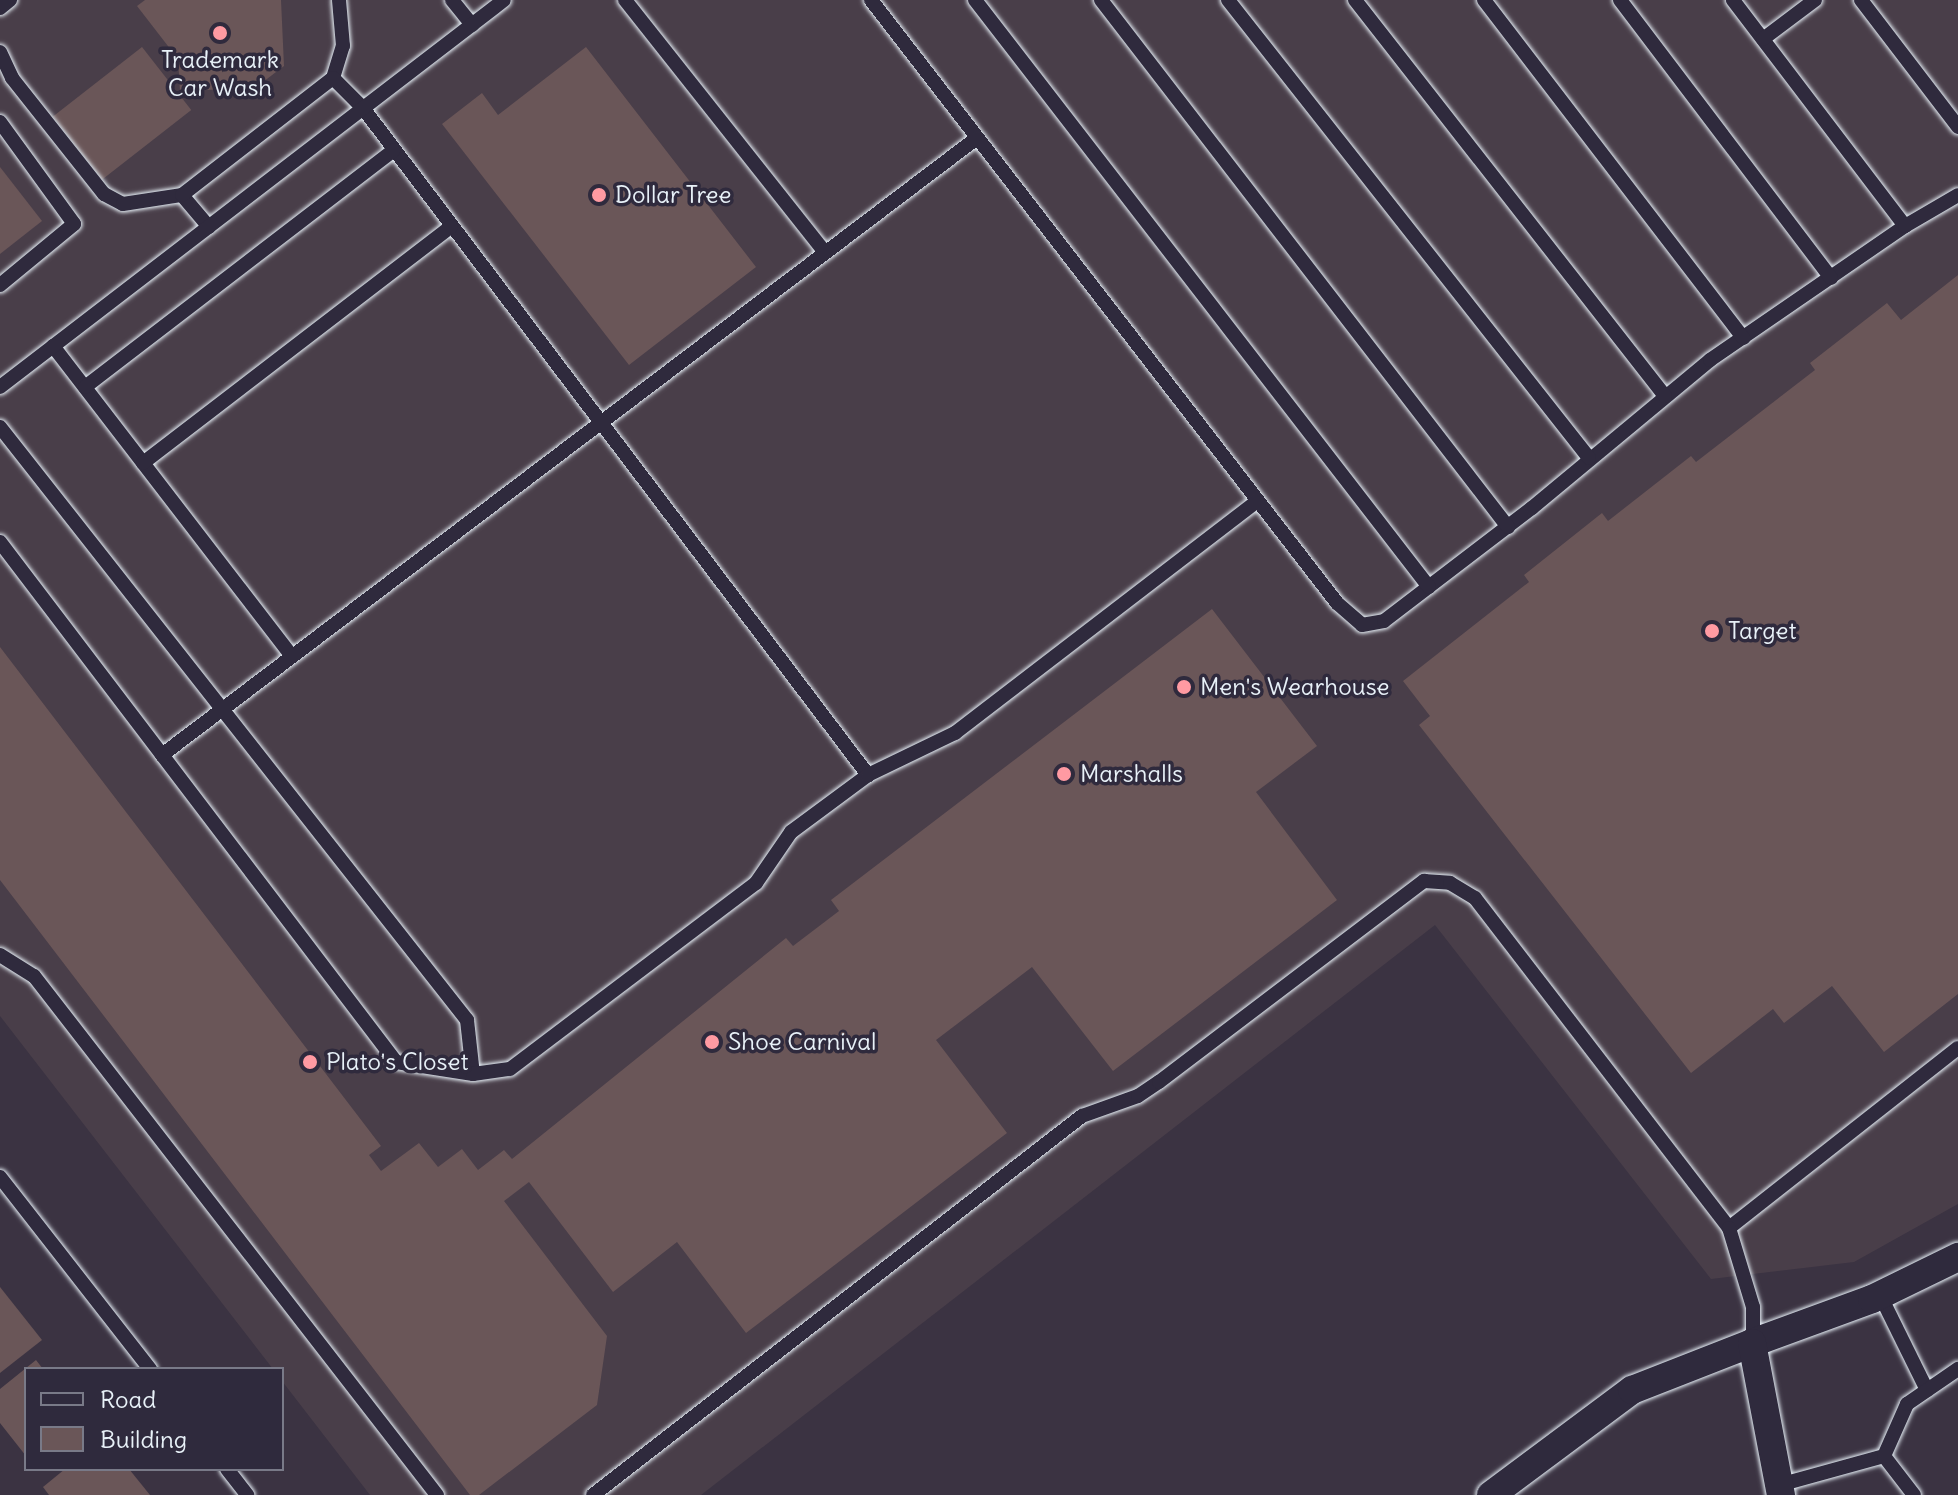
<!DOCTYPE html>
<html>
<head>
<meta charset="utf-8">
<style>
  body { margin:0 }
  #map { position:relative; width:1958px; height:1495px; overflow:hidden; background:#3b3342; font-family:Delius,sans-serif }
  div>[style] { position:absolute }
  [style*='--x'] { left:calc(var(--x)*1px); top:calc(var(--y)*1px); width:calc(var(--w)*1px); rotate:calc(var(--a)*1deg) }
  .built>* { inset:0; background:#493e49 }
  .building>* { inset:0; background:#6a5658; transform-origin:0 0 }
  .roads { filter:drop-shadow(0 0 2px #e8f1f8) drop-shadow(0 0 2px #e8f1f8) }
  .lane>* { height:14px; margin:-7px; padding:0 7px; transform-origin:7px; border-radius:7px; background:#2f2a3d }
  .street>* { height:28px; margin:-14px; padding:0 14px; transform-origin:14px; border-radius:14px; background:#2f2a3d }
  .dots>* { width:22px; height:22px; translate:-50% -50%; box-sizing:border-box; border:4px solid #2f2a3d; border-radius:50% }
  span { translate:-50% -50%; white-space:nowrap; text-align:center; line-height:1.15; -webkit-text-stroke:7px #2f2a3d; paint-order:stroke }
  .poi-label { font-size:24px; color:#e8f1f8 }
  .left { translate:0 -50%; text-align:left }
  .legend { position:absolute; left:24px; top:1367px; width:260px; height:104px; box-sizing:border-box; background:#2f2a3d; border:2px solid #797a88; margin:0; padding:10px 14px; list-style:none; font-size:24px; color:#e8f1f8 }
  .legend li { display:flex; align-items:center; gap:16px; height:40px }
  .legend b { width:40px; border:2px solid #797a88 }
</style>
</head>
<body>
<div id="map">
  <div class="built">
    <i style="clip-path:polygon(0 0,1958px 0,1958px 1204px,1854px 1262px,1711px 1279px,1435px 925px,701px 1495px,370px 1495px,282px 1381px,282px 1369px,273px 1369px,0 1016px)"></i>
  </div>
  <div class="building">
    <i style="clip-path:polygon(145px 0,281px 0,284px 66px,255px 88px,180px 91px,178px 59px,137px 6px)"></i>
    <i style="left:142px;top:47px;width:80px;height:113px;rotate:52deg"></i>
    <i style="clip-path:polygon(586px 47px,756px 267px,629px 365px,442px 124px,482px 93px,498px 115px)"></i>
    <i style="clip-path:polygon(0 167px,42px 221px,0 254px)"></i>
    <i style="clip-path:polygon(1958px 275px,1958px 994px,1884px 1052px,1832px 986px,1784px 1023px,1773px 1009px,1691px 1073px,1419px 725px,1430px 716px,1403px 681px,1529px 582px,1524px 575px,1602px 513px,1608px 521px,1691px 456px,1696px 462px,1815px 370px,1810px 363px,1887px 303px,1901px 320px)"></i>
    <i style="clip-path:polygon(1212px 609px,1317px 746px,1256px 792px,1337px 900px,1113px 1071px,1032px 967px,936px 1040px,1007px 1133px,746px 1333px,677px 1242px,613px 1292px,529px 1182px,504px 1201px,607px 1336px,597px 1405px,479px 1495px,470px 1495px,0 880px,0 647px,381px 1146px,369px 1155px,381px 1171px,419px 1143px,438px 1167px,462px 1149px,478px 1170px,504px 1150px,512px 1159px,786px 938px,793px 946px,839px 911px,831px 900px)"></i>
    <i style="clip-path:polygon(0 1287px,42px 1340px,0 1373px)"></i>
    <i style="clip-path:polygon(36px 1360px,43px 1369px,26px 1369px,26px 1456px,0 1423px,0 1389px)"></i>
    <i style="clip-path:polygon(65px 1469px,129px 1469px,150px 1495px,49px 1495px,43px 1487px)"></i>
  </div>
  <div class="roads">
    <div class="lane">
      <i style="--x:452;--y:0;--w:32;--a:51"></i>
      <i style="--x:625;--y:0;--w:322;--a:51.6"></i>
      <i style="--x:871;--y:0;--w:762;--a:52.3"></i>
      <i style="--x:1337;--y:603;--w:33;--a:41"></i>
      <i style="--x:1362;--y:625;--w:22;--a:-10"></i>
      <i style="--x:1384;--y:621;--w:186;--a:-37.4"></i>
      <i style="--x:1532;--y:508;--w:231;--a:-39.7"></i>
      <i style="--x:1710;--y:360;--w:237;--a:-34.5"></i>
      <i style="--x:1905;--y:226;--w:284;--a:-127.3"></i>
      <i style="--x:975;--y:0;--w:742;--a:52.28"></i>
      <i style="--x:1101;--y:0;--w:666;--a:52.32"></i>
      <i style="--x:1228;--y:0;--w:583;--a:51.75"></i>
      <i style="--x:1355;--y:0;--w:503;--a:51.95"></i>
      <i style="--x:1484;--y:0;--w:426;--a:52.5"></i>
      <i style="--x:1620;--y:0;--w:349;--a:52.8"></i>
      <i style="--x:1861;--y:0;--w:160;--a:52.6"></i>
      <i style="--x:0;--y:8;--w:13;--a:-39"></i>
      <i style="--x:1763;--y:39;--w:65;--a:-36.9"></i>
      <i style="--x:0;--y:52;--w:29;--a:65"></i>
      <i style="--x:12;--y:78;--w:148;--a:51.6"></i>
      <i style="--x:104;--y:194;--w:21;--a:28"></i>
      <i style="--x:123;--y:204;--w:60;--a:-8.7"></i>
      <i style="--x:333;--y:78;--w:34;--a:-73"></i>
      <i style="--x:343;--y:46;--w:46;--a:-95"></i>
      <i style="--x:0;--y:122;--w:126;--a:54"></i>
      <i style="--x:74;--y:224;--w:96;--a:140.5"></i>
      <i style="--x:1905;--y:226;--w:61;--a:-30.3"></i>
      <i style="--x:209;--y:227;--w:42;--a:-130.2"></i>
      <i style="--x:182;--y:195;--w:191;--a:-37.8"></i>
      <i style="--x:333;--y:78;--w:42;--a:45"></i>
      <i style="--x:363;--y:108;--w:837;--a:52.87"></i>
      <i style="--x:53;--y:346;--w:391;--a:52.4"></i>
      <i style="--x:0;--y:387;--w:635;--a:-37.52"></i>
      <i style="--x:85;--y:387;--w:389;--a:-37.5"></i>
      <i style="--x:0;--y:427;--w:755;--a:51.78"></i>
      <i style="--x:467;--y:1020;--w:54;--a:83.7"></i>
      <i style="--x:143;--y:463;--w:388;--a:-37.5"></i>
      <i style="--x:0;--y:542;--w:654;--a:52.71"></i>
      <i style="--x:396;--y:1062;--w:78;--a:8.9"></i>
      <i style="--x:473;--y:1074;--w:37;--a:-8"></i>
      <i style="--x:510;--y:1069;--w:308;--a:-37.1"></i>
      <i style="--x:756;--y:883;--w:62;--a:-55.5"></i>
      <i style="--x:791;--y:832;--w:96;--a:-36.5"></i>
      <i style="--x:868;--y:775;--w:97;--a:-25.8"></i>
      <i style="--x:955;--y:733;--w:381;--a:-37.5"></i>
      <i style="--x:162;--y:755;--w:1022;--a:-37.13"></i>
      <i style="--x:0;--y:955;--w:40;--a:32"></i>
      <i style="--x:34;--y:976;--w:657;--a:52.17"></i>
      <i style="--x:0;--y:1177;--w:244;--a:52"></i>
      <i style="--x:1729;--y:1228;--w:291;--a:-38.2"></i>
      <i style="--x:1880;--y:1295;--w:106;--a:63.7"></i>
      <i style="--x:227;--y:1469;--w:33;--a:52"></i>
      <i style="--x:1779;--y:1485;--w:109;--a:-15.4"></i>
      <i style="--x:593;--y:1495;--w:619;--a:-37.78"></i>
      <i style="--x:1082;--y:1116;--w:59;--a:-19.7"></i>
      <i style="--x:1138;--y:1096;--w:25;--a:-34"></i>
      <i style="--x:1159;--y:1082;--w:333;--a:-37.2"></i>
      <i style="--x:1424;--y:881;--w:26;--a:4"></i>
      <i style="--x:1450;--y:883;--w:29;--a:31"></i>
      <i style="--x:1475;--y:898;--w:416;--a:52.4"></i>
      <i style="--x:1729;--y:1228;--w:83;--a:73.1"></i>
      <i style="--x:1753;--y:1307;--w:36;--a:90"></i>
      <i style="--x:1914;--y:1495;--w:49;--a:-127.6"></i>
      <i style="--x:1884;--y:1456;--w:57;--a:-66.1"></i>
      <i style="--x:1907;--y:1404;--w:62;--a:-34.5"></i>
    </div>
    <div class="street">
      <i style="--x:1752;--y:1343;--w:128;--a:-20.1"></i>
      <i style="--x:1872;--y:1299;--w:96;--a:-26"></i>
      <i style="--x:1491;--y:1495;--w:176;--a:-36.7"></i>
      <i style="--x:1632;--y:1390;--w:129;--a:-21.4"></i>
      <i style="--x:1752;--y:1343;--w:155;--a:79.2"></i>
    </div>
  </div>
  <div class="dots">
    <i style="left:220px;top:33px;background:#ff9aa2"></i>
    <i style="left:599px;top:195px;background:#ff9aa2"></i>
    <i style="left:1712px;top:631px;background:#ff9aa2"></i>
    <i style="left:1184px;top:687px;background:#ff9aa2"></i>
    <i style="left:1064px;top:774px;background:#ff9aa2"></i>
    <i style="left:712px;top:1042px;background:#ff9aa2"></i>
    <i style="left:310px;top:1062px;background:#ff9aa2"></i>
  </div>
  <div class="poi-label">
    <span style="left:220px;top:74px">Trademark<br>Car Wash</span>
    <span class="left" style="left:615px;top:195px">Dollar Tree</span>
    <span class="left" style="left:1728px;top:631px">Target</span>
    <span class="left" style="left:1200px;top:687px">Men's Wearhouse</span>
    <span class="left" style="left:1080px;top:774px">Marshalls</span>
    <span class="left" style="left:728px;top:1042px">Shoe Carnival</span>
    <span class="left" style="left:326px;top:1062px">Plato's Closet</span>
  </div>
  <ul class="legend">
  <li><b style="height:10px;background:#2f2a3d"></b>Road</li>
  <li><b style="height:22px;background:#6a5658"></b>Building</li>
  </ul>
</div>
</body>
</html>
